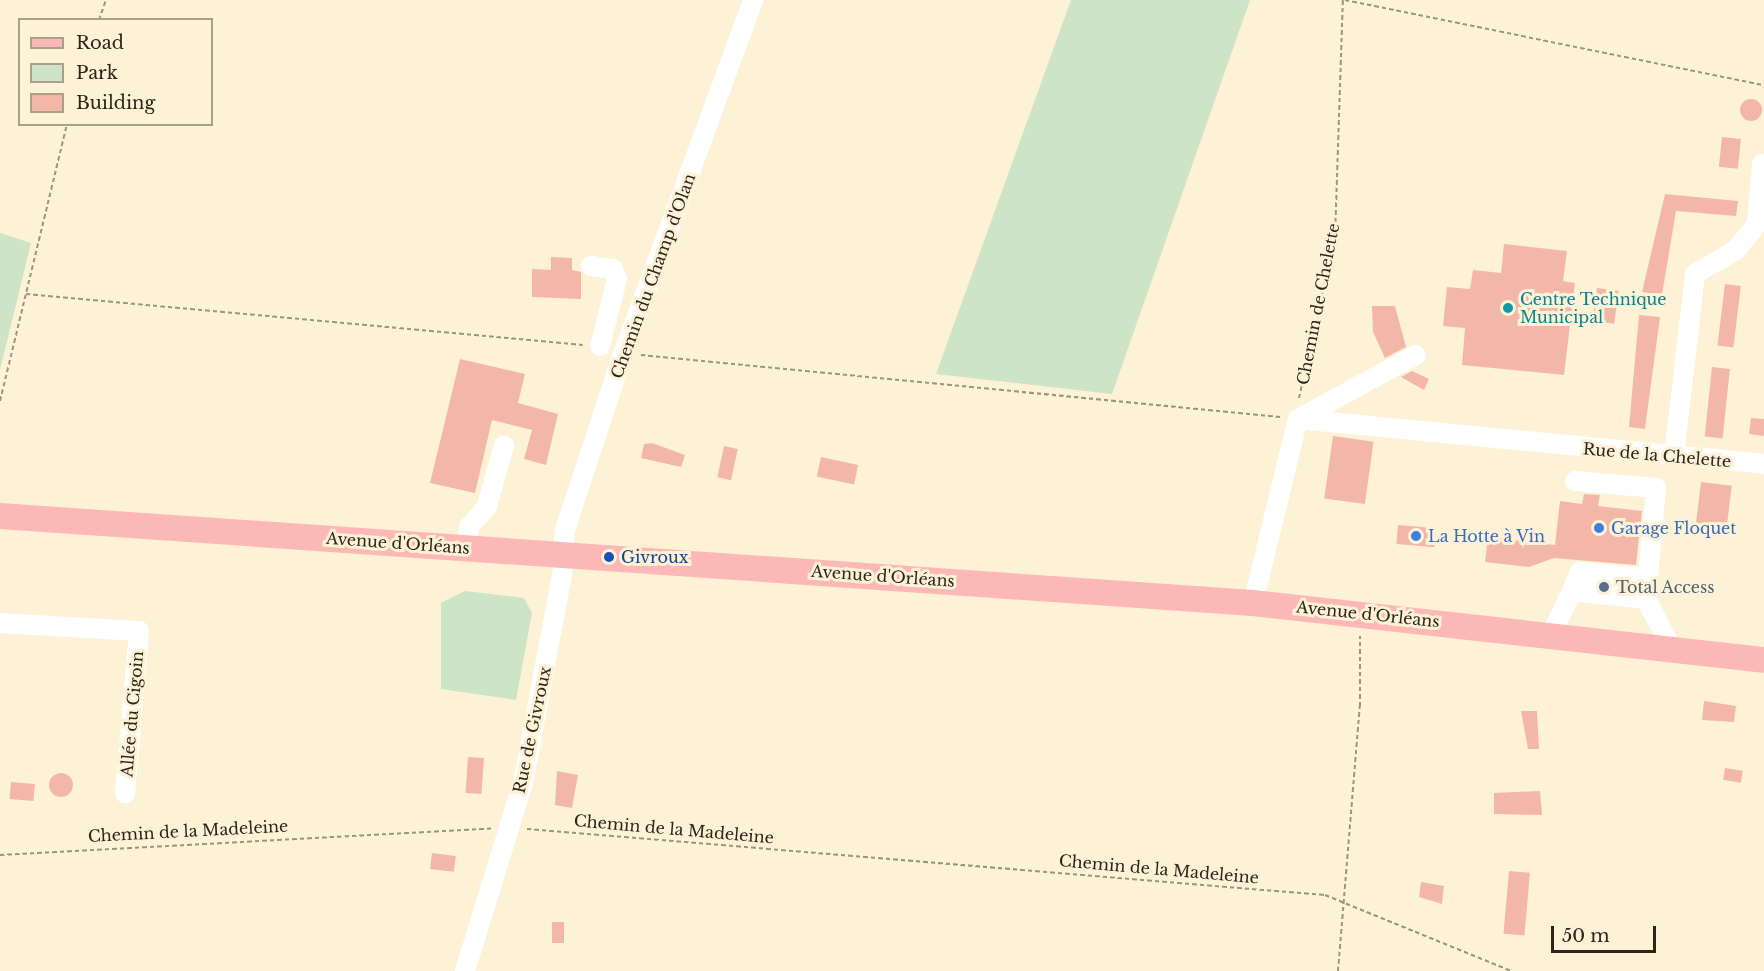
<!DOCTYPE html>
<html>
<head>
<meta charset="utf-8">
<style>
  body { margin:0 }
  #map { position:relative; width:1764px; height:971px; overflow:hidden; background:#fdf1d6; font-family:"Libre Baskerville",serif }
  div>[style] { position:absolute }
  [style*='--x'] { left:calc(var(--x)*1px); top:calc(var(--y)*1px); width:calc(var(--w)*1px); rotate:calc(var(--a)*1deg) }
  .green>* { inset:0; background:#cee4c6 }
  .building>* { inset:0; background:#f3b7a8; transform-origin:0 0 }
  .round { border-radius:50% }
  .path>* { height:2px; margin-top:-1px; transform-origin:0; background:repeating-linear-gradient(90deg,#9c9480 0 4.5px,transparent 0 7.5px) }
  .minor>* { height:20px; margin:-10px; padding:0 10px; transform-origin:10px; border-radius:10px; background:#fff }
  .major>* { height:26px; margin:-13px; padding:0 13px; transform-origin:13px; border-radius:13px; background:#fbb8b6 }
  .dots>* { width:16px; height:16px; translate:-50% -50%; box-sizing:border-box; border:3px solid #fdf1d6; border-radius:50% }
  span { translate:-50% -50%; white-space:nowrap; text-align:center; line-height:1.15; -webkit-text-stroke:6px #fdf1d6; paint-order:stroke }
  .street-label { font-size:16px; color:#2b261c }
  .culture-label { font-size:16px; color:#0d838f }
  .left { translate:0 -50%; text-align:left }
  .shop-label { font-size:16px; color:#366cbe }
  .transit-label { font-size:16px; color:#164399 }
  .service-label { font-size:16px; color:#4e5e75 }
  .legend { position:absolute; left:18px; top:18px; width:195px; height:108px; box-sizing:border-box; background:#fdf1d6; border:2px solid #a9a08c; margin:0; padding:8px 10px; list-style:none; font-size:18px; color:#2b261c }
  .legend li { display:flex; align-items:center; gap:12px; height:30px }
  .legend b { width:30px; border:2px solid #a9a08c }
  .scale { position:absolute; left:1551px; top:926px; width:105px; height:27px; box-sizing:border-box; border:3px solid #2b261c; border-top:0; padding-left:8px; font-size:18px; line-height:21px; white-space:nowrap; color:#2b261c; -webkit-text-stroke:4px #fdf1d6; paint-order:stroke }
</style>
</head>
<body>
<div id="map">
  <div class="green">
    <i style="clip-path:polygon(1071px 0,1250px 0,1112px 394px,936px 374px)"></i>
    <i style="clip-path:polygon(0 233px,31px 243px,0 370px)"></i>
    <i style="clip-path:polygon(465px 591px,524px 598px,532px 613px,516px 700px,441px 689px,441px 603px)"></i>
  </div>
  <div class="building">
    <i class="round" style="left:1740px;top:99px;width:22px;height:22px"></i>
    <i style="left:1722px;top:137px;width:19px;height:30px;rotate:6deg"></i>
    <i style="clip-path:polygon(1665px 194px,1738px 201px,1736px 216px,1676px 211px,1662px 295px,1642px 292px)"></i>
    <i style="clip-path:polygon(1504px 244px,1567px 251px,1563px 281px,1575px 283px,1564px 375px,1462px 365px,1465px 328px,1443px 326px,1447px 287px,1470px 289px,1473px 270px,1501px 273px)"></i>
    <i style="clip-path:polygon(551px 257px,572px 258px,572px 270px,581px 272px,581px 299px,532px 297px,532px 269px,551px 270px)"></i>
    <i style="left:1725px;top:284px;width:16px;height:62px;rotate:7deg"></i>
    <i style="left:1597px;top:288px;width:22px;height:33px;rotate:8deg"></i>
    <i style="clip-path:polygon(1372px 306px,1395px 306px,1406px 347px,1385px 358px,1373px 332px)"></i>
    <i style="clip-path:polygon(1639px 315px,1660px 317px,1645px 429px,1629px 427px)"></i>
    <i style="clip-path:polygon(460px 359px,525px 374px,518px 403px,558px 414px,546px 465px,524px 459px,532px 430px,492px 420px,475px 493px,430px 483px)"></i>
    <i style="left:1712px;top:367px;width:18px;height:70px;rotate:6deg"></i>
    <i style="clip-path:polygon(1412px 371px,1429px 379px,1424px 390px,1401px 377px)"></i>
    <i style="clip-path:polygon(1751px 418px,1764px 419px,1764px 436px,1749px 434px)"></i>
    <i style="left:1333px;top:436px;width:41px;height:63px;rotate:8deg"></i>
    <i style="clip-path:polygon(652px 443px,685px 455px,681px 467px,641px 458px,644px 444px)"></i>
    <i style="left:724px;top:446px;width:14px;height:32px;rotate:12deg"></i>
    <i style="left:821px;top:457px;width:38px;height:20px;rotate:12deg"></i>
    <i style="left:1701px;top:482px;width:31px;height:41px;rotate:7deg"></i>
    <i style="clip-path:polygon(1584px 494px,1600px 495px,1598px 506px,1642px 511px,1636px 565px,1554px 558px,1529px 567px,1485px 562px,1488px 537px,1555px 545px,1560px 501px,1582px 504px)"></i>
    <i style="left:1398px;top:525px;width:38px;height:19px;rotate:5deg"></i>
    <i style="clip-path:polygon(1704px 701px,1736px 706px,1734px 722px,1702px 720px)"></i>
    <i style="clip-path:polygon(1521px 711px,1537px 711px,1539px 749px,1528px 749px)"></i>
    <i style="left:468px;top:757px;width:16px;height:36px;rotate:4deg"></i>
    <i style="left:1725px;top:768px;width:18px;height:12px;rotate:9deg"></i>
    <i style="clip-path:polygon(557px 771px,578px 775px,572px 808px,555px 805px)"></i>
    <i class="round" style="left:49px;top:773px;width:24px;height:24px"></i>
    <i style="left:11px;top:782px;width:24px;height:17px;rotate:5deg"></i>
    <i style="clip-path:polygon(1540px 791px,1542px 815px,1494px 814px,1494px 793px)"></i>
    <i style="left:432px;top:853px;width:24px;height:16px;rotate:7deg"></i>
    <i style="left:1509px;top:871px;width:21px;height:63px;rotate:5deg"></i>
    <i style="clip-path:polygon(1421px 882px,1444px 886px,1442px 904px,1419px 897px)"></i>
    <i style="left:552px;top:922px;width:12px;height:21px"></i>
  </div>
  <div class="path">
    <i style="--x:1345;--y:0;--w:428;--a:11.5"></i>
    <i style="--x:99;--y:20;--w:21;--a:-71"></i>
    <i style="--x:26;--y:294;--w:559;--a:5.23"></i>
    <i style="--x:641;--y:355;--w:642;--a:5.54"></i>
    <i style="--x:1299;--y:398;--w:165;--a:-77.4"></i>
    <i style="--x:1335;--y:237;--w:237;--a:-88.1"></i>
    <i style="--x:0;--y:401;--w:285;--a:-76.4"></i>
    <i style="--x:527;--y:829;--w:801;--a:4.73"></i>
    <i style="--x:1325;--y:895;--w:201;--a:22.2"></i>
    <i style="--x:0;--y:855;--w:492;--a:-3.1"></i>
    <i style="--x:1338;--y:971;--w:266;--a:-85.3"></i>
    <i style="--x:1360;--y:706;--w:70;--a:-90"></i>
  </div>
  <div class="minor">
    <i style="--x:591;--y:266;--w:22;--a:8"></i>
    <i style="--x:613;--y:269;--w:11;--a:68"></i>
    <i style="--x:617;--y:279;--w:69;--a:104.2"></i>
    <i style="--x:1298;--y:419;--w:468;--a:5.5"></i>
    <i style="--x:1298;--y:419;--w:134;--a:-28.5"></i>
    <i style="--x:1674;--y:456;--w:183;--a:-83.4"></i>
    <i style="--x:1695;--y:274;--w:48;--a:-30.3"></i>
    <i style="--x:1736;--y:250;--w:33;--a:-51"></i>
    <i style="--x:1757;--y:224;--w:60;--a:-85.2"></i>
    <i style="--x:1575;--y:481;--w:81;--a:4.9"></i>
    <i style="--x:1656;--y:488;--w:111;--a:95.1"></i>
    <i style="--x:466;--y:548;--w:21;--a:-82"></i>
    <i style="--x:469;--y:527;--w:28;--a:-49"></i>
    <i style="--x:487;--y:506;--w:63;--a:-74.4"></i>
    <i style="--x:562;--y:554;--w:24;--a:-83"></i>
    <i style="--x:565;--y:530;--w:185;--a:-71.8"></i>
    <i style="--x:623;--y:354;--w:377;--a:-69.8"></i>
    <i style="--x:1572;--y:591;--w:21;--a:-67"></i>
    <i style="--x:1580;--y:572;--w:68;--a:5"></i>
    <i style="--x:1253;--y:603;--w:189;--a:-76.3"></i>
    <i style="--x:0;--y:623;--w:139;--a:3.3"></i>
    <i style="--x:139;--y:631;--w:163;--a:94.9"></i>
    <i style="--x:1551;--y:635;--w:49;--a:-64.5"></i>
    <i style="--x:1572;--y:591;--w:74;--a:6.2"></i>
    <i style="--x:1646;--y:599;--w:56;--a:62.5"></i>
    <i style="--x:465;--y:971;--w:197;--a:-72.9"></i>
    <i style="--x:523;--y:783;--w:233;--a:-79.4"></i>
  </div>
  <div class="major">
    <i style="--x:0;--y:516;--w:1256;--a:3.97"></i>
    <i style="--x:1253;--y:603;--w:514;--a:6.36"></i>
  </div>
  <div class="dots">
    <i style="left:1508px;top:308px;background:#0f9aa8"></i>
    <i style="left:1599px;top:528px;background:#3f7fe0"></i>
    <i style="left:1416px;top:536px;background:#3f7fe0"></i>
    <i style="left:609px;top:557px;background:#1a4fb4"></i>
    <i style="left:1604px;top:587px;background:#5c6f8a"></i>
  </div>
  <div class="street-label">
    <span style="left:653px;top:276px;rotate:-70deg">Chemin du Champ d'Olan</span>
    <span style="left:1318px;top:304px;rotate:-79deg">Chemin de Chelette</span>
    <span style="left:1657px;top:455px;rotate:5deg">Rue de la Chelette</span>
    <span style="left:398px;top:543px;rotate:4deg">Avenue d'Orléans</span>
    <span style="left:883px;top:576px;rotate:4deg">Avenue d'Orléans</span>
    <span style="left:1368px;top:614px;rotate:6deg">Avenue d'Orléans</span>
    <span style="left:132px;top:714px;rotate:-85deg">Allée du Cigoin</span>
    <span style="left:532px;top:730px;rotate:-78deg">Rue de Givroux</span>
    <span style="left:674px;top:829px;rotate:5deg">Chemin de la Madeleine</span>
    <span style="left:188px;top:831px;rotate:-3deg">Chemin de la Madeleine</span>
    <span style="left:1159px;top:869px;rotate:5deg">Chemin de la Madeleine</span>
  </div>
  <div class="culture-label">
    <span class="left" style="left:1520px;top:308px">Centre Technique<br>Municipal</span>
  </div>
  <div class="shop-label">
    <span class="left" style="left:1611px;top:528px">Garage Floquet</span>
    <span class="left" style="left:1428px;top:536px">La Hotte à Vin</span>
  </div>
  <div class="transit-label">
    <span class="left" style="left:621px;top:557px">Givroux</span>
  </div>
  <div class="service-label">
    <span class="left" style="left:1616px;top:587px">Total Access</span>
  </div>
  <ul class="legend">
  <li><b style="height:8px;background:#fbb8b6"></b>Road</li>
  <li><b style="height:16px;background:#cee4c6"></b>Park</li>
  <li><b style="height:16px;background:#f3b7a8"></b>Building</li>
  </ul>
  <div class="scale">50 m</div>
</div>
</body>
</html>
